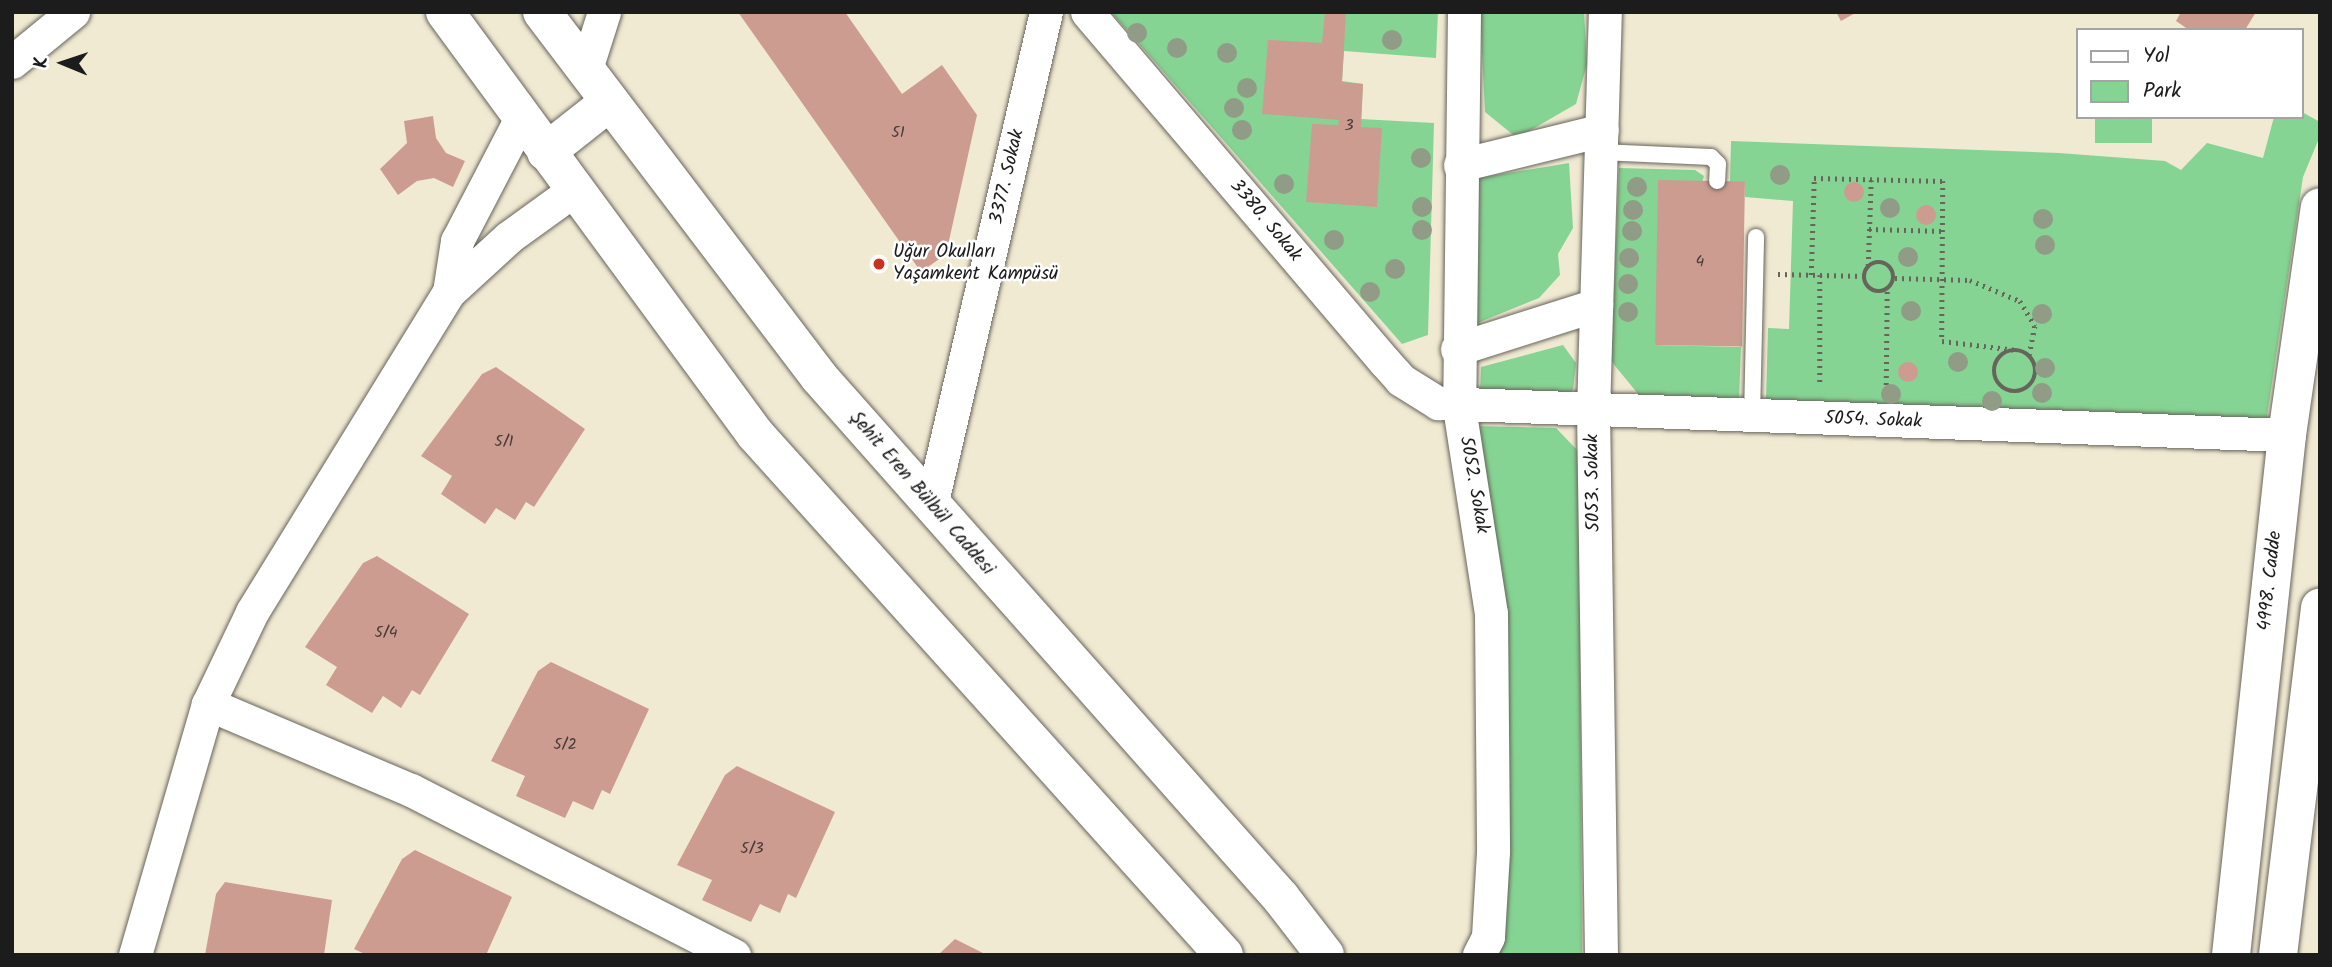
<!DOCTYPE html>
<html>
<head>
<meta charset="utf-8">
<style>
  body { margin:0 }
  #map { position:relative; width:2332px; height:967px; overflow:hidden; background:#f1ead3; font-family:Kalam,sans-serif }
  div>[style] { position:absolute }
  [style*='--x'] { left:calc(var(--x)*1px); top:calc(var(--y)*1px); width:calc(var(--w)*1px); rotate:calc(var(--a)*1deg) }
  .green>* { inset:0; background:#86d493; transform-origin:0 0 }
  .building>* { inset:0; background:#cd9c90; transform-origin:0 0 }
  .round { border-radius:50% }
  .path>* { height:4.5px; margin-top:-2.25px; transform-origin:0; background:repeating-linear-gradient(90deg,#67645c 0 2px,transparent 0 7px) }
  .path>.ring { margin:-2.25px; padding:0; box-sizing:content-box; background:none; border:4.5px solid #67645c; border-radius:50% }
  .roads { filter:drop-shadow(0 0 2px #67645c) drop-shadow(0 0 2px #67645c) }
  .lane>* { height:16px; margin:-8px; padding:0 8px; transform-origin:8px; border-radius:8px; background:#fff }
  .street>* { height:33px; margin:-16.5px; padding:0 16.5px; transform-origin:16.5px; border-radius:16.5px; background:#fff }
  .secondary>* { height:38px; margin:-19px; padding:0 19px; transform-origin:19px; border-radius:19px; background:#fff }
  .trees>* { width:20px; height:20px; margin:-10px; border-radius:50%; background:#909c85 }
  .dots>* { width:19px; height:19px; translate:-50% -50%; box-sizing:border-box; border:4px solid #fff; border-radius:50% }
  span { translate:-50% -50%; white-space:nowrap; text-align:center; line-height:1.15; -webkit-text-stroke:5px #fff; paint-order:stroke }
  .number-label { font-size:16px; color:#483c39 }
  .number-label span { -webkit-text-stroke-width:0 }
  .street-label { font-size:19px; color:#1c1c1c }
  .poi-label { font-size:19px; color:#1c1c1c }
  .left { translate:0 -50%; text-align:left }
  .frame { position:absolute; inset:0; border:14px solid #1c1c1c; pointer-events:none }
  .legend { position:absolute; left:2076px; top:28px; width:228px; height:91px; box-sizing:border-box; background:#fff; border:2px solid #a4a4a4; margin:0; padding:9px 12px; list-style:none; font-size:21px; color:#1c1c1c }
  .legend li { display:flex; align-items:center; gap:14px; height:35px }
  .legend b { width:35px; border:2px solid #a4a4a4 }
  .north { position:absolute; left:28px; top:28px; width:70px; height:70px; -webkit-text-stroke:5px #fff; paint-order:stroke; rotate:272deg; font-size:19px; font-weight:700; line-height:28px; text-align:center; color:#1c1c1c }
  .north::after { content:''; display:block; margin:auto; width:24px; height:32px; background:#1c1c1c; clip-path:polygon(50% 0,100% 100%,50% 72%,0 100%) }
</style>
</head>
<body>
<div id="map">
  <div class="green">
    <i style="clip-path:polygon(1111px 12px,1438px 12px,1436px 58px,1344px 51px,1342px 81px,1363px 84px,1361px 119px,1434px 123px,1428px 335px,1402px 344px)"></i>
    <i style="clip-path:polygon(1480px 12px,1584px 12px,1587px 64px,1576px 104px,1517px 138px,1485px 112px)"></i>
    <i style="clip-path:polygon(2302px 112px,2320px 122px,2320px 136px,2303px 177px,2266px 423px,1766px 400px,1768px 328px,1789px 329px,1793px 201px,1745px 197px,1745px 183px,1730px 182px,1731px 141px,2059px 153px,2165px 161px,2181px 170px,2207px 143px,2263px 158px,2274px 117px,2302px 117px)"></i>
    <i style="left:2095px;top:117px;width:57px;height:26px"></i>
    <i style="clip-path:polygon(1569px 163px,1573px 228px,1558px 254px,1560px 275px,1539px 298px,1475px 324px,1478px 178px)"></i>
    <i style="clip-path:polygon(1619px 168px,1695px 170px,1704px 176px,1655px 345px,1741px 347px,1739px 399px,1639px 395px,1611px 361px)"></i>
    <i style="clip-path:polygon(1563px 345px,1576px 363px,1573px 390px,1566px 397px,1480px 394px,1481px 367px)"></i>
    <i style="clip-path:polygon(1476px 426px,1556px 428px,1579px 452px,1582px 955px,1489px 955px,1501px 657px,1492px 507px)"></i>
  </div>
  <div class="building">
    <i style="clip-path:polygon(738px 12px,845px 12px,902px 94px,942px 65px,977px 115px,946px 254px,921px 272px)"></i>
    <i style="clip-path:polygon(1325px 12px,1346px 12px,1342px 82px,1363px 84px,1361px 127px,1382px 128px,1377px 207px,1306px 202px,1312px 124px,1338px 125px,1339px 120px,1262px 114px,1268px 40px,1322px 43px)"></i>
    <i style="clip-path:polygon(1836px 12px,1857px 12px,1841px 21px)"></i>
    <i style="clip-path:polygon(2181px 12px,2256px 12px,2245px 30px,2189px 30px,2176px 21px)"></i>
    <i style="clip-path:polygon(433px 116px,436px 138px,446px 153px,465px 161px,453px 187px,434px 178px,417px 181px,398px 195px,380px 169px,407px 143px,404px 121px)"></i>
    <i style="left:1658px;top:180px;width:87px;height:165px;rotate:1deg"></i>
    <i class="round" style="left:1844px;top:182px;width:20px;height:20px"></i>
    <i class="round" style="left:1916px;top:205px;width:20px;height:20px"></i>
    <i class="round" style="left:1898px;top:362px;width:20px;height:20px"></i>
    <i style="clip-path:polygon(496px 367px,585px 429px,534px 507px,526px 502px,515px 520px,496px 508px,485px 524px,441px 494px,452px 476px,421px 456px,482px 374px)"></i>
    <i style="clip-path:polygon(377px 556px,469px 614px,420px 695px,412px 690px,401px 708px,383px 696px,372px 713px,326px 685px,337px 667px,305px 647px,363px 563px)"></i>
    <i style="clip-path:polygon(551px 662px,649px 709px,610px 794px,602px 790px,593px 810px,573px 801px,565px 818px,516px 796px,525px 776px,491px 761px,538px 671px)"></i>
    <i style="clip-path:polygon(737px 766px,835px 812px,796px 898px,788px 894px,780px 913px,760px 904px,751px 922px,702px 900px,712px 880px,677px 865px,725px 775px)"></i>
    <i style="clip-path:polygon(415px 850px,512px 897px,486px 955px,367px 955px,354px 949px,402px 859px)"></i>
    <i style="clip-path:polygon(225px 882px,332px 900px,324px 955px,205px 955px,216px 894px)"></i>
    <i style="clip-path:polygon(955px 939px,987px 955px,938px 955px)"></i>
  </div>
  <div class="path">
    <i style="--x:1869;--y:229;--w:74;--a:1.5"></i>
    <i class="ring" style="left:1864px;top:262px;width:25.5px;height:25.5px"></i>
    <i style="--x:1868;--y:266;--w:86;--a:-88"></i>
    <i style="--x:1778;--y:274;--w:86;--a:1.3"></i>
    <i style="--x:1811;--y:275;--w:97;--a:-88.2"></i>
    <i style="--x:1814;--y:178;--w:129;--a:1.3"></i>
    <i style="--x:1943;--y:181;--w:160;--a:90.4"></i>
    <i style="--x:1942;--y:341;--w:75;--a:6.9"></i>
    <i style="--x:1820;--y:275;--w:109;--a:90"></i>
    <i style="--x:1895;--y:278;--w:75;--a:1.5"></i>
    <i style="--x:1970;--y:280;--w:54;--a:22.8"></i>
    <i style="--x:2020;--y:301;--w:29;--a:59"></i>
    <i style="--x:2035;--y:326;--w:31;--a:101"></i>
    <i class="ring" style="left:1994px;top:350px;width:37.5px;height:37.5px"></i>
    <i style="--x:1886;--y:385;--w:95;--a:-89.4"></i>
  </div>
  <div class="roads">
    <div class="lane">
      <i style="--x:1601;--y:152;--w:110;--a:2.6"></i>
      <i style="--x:1711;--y:157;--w:10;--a:45"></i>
      <i style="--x:1718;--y:164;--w:17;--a:93"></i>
      <i style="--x:1752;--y:417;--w:180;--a:-88.7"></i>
    </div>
    <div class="street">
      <i style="--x:1087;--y:12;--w:460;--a:49.6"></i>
      <i style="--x:1385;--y:362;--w:24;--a:48"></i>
      <i style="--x:1401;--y:380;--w:44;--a:31.9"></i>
      <i style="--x:1438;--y:403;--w:850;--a:2.16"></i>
      <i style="--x:1464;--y:12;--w:395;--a:90.7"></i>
      <i style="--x:1459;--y:407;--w:208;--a:81.2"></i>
      <i style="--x:1491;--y:613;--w:239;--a:89.5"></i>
      <i style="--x:1493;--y:852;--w:85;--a:93.4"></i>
      <i style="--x:1488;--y:937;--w:20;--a:117"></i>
      <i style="--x:12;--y:62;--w:79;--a:-39.3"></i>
      <i style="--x:585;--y:72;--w:63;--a:-72.4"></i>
      <i style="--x:1460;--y:165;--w:146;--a:-13.8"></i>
      <i style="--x:449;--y:292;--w:81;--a:-42.5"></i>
      <i style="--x:509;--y:237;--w:80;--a:-35.9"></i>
      <i style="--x:1457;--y:349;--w:146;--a:-17.6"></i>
      <i style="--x:931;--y:506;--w:507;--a:-76.9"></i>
      <i style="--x:208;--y:704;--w:220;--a:23"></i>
      <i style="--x:411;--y:790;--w:363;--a:27.1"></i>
      <i style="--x:135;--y:955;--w:261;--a:-73.8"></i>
      <i style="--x:208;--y:704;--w:102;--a:-64.4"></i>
      <i style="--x:252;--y:612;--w:376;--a:-58.4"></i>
      <i style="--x:449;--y:292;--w:52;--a:-81.1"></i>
      <i style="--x:457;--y:241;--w:139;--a:-62.5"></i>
      <i style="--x:1601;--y:955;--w:543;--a:-90.84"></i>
      <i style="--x:1593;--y:412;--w:400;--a:-88.3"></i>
    </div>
    <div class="secondary">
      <i style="--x:445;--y:12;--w:524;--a:53.7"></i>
      <i style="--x:755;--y:434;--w:701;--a:48.01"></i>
      <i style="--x:542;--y:12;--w:458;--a:52.8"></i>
      <i style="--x:819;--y:377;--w:696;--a:48.43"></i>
      <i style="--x:1281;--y:898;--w:72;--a:52.3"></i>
      <i style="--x:546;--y:152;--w:79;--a:-38.3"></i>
      <i style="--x:2231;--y:955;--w:523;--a:-83.85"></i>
      <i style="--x:2287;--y:435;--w:230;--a:-81.8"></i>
      <i style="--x:2278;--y:955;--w:350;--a:-83.1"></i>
    </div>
  </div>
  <div class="trees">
    <i style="left:1137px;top:33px"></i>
    <i style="left:1392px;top:40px"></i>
    <i style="left:1177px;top:48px"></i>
    <i style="left:1227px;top:53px"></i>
    <i style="left:1247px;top:88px"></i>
    <i style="left:1234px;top:108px"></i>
    <i style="left:1242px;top:130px"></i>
    <i style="left:1421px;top:158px"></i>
    <i style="left:1780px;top:175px"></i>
    <i style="left:1284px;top:184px"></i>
    <i style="left:1637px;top:187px"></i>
    <i style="left:1422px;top:207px"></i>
    <i style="left:1890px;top:208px"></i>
    <i style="left:1633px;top:210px"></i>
    <i style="left:2043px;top:219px"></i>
    <i style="left:1422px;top:230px"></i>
    <i style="left:1632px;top:231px"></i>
    <i style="left:1334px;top:240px"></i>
    <i style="left:2045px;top:245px"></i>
    <i style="left:1908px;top:257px"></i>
    <i style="left:1629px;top:258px"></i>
    <i style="left:1395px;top:269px"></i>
    <i style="left:1628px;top:284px"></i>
    <i style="left:1370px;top:292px"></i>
    <i style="left:1911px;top:311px"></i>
    <i style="left:1628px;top:312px"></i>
    <i style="left:2042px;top:314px"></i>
    <i style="left:1958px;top:362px"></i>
    <i style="left:2045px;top:368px"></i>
    <i style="left:2042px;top:393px"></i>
    <i style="left:1891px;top:394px"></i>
    <i style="left:1992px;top:401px"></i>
  </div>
  <div class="dots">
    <i style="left:879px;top:264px;background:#c8321e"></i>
  </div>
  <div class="number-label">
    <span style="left:1349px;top:126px">3</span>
    <span style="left:898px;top:133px">51</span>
    <span style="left:1700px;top:262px">4</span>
    <span style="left:504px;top:442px">5/1</span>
    <span style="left:386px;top:633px">5/4</span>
    <span style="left:565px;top:745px">5/2</span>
    <span style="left:752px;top:849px">5/3</span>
  </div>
  <div class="street-label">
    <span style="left:1008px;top:177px;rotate:-77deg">3377. Sokak</span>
    <span style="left:1265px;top:221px;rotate:50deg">3380. Sokak</span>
    <span style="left:1873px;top:421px;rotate:2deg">5054. Sokak</span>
    <span style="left:1594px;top:483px;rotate:-91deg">5053. Sokak</span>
    <span style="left:1473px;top:485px;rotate:80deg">5052. Sokak</span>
    <span style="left:921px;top:494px;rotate:49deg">Şehit Eren Bülbül Caddesi</span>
    <span style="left:2271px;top:581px;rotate:-84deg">4998. Cadde</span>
  </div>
  <div class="poi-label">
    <span class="left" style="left:893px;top:264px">Uğur Okulları<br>Yaşamkent Kampüsü</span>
  </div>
  <div class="frame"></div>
  <ul class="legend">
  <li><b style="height:9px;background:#fff"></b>Yol</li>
  <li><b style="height:19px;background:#86d493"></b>Park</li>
  </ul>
  <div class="north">K</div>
</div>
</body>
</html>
